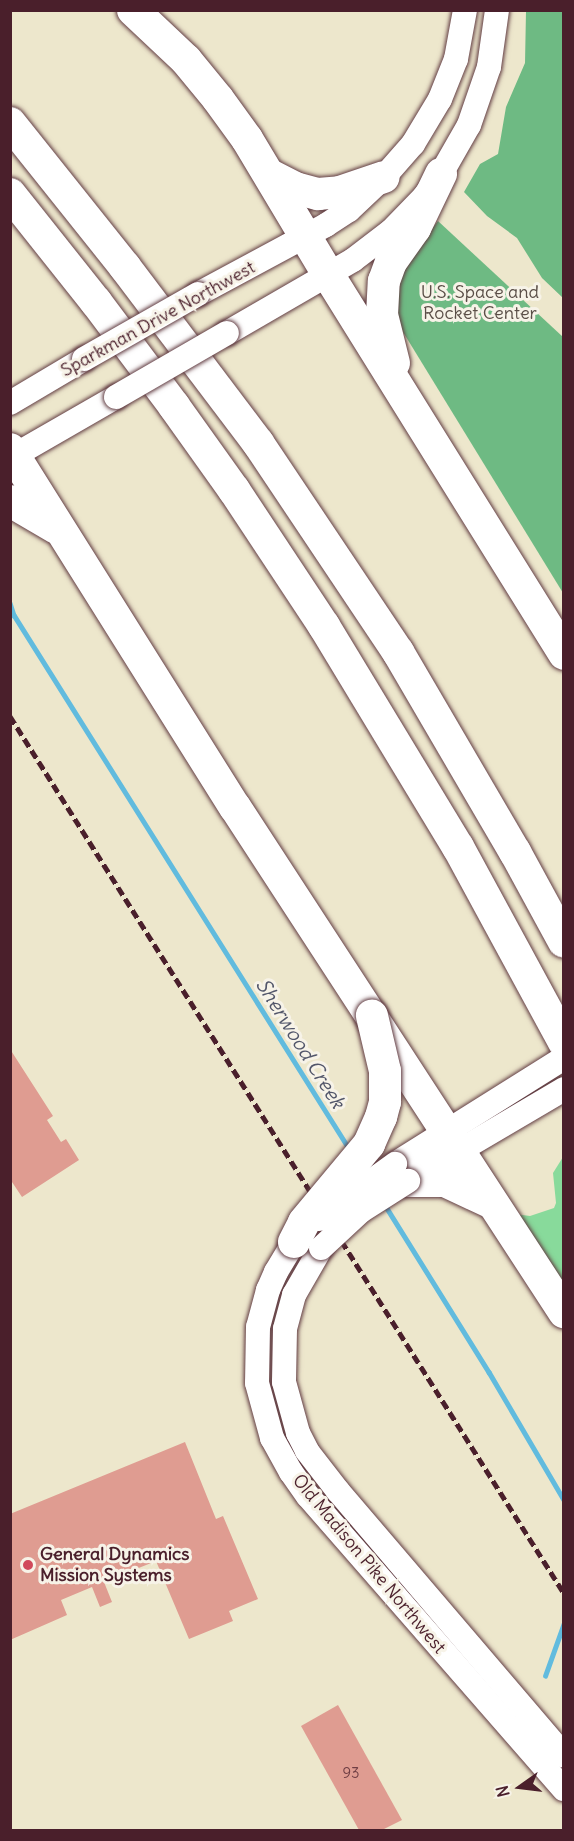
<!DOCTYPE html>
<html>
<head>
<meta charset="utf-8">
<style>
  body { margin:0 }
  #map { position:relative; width:574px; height:1841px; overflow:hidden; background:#ede7cc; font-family:Delius,sans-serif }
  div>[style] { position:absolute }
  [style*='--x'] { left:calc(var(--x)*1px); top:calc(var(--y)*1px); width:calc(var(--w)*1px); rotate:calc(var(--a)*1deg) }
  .green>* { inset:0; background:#88da9b }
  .forest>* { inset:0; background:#6eba83 }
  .stream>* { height:4.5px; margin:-2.25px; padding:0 2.25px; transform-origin:2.25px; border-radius:2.25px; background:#61bbde }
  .building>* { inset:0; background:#df9c91 }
  .roads { filter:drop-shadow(0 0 2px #623d43) drop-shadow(0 0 2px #623d43) }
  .secondary>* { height:24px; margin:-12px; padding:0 12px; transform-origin:12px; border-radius:12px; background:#fff }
  .highway>* { height:32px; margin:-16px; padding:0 16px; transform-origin:16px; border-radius:16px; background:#fff }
  .rail>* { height:4.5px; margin-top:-2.25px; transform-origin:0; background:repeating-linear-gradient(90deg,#4a1f2b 0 9px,transparent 0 13.5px) }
  .bridges { filter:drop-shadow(0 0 2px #623d43) drop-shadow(0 0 2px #623d43) }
  .secondary-bridge>* { height:24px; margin:-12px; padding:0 12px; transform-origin:12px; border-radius:12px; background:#fff }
  .highway-bridge>* { height:32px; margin:-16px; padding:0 16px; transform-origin:16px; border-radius:16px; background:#fff }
  .dots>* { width:16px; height:16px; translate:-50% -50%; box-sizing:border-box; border:3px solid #f7f3e8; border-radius:50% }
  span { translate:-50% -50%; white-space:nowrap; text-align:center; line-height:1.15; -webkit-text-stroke:6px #f7f3e8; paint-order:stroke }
  .number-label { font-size:15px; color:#6f3e44 }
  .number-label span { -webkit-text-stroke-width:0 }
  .park-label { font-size:18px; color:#5a4e47 }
  .street-label { font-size:18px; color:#4a1f2b }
  .poi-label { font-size:18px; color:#4a1f2b; font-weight:700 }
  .left { translate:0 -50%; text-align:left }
  .water-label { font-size:20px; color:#52566a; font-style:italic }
  .frame { position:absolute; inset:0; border:12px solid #4a1f2b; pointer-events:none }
  .north { position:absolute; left:490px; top:1757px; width:60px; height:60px; -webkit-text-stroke:4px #f7f3e8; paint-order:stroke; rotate:256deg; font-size:16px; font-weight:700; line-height:24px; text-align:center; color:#4a1f2b }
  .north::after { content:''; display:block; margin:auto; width:21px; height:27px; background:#4a1f2b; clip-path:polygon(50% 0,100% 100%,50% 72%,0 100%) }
</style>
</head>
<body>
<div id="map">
  <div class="green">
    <i style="clip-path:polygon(563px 1157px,563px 1293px,515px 1214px,530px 1216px,554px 1208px,556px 1203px,553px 1173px)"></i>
  </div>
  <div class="forest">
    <i style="clip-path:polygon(526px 11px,563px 11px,563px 298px,542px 278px,517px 238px,487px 216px,464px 192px,480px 164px,498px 154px,506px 107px,525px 63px)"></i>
    <i style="clip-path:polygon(438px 221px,563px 337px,563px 593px,403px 332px,398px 317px,397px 297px,402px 275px,412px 254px)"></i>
  </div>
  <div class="stream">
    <i style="--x:10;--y:603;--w:13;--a:72"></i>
    <i style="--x:14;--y:615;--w:632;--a:57.87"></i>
    <i style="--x:385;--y:1205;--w:197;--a:58.1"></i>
    <i style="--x:489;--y:1372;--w:148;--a:59.6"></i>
    <i style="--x:545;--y:1676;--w:56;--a:-70.3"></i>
  </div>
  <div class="building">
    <i style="clip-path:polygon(10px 1049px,53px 1116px,47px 1120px,61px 1142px,66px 1139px,79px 1160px,22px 1197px,10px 1179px)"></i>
    <i style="clip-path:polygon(185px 1442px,216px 1519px,223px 1516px,258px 1599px,229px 1611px,233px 1621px,189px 1639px,156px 1561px,104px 1582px,112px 1602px,100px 1607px,92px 1587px,61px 1600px,67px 1615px,10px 1640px,10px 1514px)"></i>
    <i style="clip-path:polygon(338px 1705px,402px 1820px,382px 1830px,359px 1830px,301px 1726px)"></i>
  </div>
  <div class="roads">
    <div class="secondary">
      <i style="--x:198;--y:294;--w:145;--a:-28.3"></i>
      <i style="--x:326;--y:225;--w:27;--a:-33"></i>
      <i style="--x:349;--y:210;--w:48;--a:-43.3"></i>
      <i style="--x:384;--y:177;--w:44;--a:-48.7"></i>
      <i style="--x:413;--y:144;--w:52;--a:-59"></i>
      <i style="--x:440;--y:99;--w:43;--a:-68.2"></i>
      <i style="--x:456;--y:59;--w:50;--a:-79.6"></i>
      <i style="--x:227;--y:333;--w:146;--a:-30.1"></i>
      <i style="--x:353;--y:260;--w:48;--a:-37.3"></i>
      <i style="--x:391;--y:231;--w:47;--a:-45.9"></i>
      <i style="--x:424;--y:197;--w:29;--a:-54"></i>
      <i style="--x:441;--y:174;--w:56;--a:-60.3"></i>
      <i style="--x:469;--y:125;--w:61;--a:-71"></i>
      <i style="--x:489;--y:67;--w:58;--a:-82"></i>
      <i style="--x:10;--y:403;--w:86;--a:-30.7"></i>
      <i style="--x:10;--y:458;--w:122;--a:-29.9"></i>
      <i style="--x:395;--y:1164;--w:199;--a:-32.1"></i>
      <i style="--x:408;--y:1181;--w:181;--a:-30.5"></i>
      <i style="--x:305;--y:1232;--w:15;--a:138"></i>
      <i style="--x:294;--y:1242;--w:35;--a:121"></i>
      <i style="--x:276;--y:1272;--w:20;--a:114"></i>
      <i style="--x:268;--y:1290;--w:38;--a:105"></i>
      <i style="--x:258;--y:1327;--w:56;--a:91"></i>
      <i style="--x:257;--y:1383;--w:57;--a:74.7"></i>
      <i style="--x:272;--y:1438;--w:39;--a:61"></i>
      <i style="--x:291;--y:1472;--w:29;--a:55"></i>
      <i style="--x:308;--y:1496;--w:389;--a:48.9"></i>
      <i style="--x:321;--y:1248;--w:54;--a:119.9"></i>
      <i style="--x:294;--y:1295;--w:35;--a:105"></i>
      <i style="--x:285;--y:1329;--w:53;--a:91.1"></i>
      <i style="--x:284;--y:1382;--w:53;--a:74.6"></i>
      <i style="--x:298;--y:1433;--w:20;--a:63"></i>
      <i style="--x:307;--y:1451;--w:51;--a:52.2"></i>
      <i style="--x:338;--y:1491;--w:348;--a:49.5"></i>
    </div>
    <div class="highway">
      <i style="--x:133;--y:10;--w:73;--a:43.3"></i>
      <i style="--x:186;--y:60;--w:50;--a:50.6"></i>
      <i style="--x:218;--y:99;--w:49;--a:54.1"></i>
      <i style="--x:247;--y:139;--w:160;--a:59.1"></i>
      <i style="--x:329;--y:276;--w:445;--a:58.1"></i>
      <i style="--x:10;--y:123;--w:184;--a:51.4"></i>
      <i style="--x:125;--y:267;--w:221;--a:52.9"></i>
      <i style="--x:258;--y:443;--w:252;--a:56.2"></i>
      <i style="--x:398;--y:652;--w:232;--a:59.7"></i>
      <i style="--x:515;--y:852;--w:102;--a:61.4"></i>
      <i style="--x:270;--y:175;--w:28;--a:27"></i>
      <i style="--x:295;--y:188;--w:24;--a:15"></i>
      <i style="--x:318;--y:194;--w:22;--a:-5"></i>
      <i style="--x:340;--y:192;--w:46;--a:-18.8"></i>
      <i style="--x:10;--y:194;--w:138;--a:51.5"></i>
      <i style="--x:96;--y:302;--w:130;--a:53.1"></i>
      <i style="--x:174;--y:406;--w:103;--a:54.5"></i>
      <i style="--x:234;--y:490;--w:163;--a:56.5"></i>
      <i style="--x:324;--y:626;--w:258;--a:58.8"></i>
      <i style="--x:458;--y:847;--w:222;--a:61.5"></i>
      <i style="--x:394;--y:363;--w:49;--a:-104"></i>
      <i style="--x:382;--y:315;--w:34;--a:-87"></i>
      <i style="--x:384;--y:281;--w:20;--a:-70"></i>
      <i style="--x:391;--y:262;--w:42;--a:-54.8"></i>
      <i style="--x:415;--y:228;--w:60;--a:-64.3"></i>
      <i style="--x:10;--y:449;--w:423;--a:57.9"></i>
      <i style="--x:235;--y:807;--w:603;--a:56.92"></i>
      <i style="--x:10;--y:501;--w:53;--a:30.4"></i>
      <i style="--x:408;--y:1181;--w:37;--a:0"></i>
      <i style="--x:445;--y:1181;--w:52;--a:25.1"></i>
    </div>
  </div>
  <div class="rail">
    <i style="--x:10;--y:716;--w:1037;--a:57.72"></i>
  </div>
  <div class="bridges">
    <div class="secondary-bridge">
      <i style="--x:84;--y:359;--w:131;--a:-29.7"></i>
      <i style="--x:116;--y:397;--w:128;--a:-30"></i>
      <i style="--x:319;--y:1219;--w:94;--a:-35.9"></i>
      <i style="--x:321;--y:1248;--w:54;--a:-42.8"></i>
      <i style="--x:361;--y:1211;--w:56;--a:-32.6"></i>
    </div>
    <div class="highway-bridge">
      <i style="--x:294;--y:1242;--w:22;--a:-63"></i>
      <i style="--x:304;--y:1222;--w:102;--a:-50.2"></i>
      <i style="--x:369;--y:1144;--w:30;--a:-66"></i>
      <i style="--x:381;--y:1117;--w:16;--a:-75"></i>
      <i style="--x:385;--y:1102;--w:31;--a:-90"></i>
      <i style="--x:385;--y:1071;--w:57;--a:-103.3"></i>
    </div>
  </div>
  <div class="dots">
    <i style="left:28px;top:1565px;background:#d1495b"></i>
  </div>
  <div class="number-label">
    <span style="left:351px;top:1773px">93</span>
  </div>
  <div class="park-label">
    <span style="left:480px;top:303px">U.S. Space and<br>Rocket Center</span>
  </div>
  <div class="street-label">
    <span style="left:158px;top:319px;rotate:-29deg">Sparkman Drive Northwest</span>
    <span style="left:369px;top:1564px;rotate:50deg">Old Madison Pike Northwest</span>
  </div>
  <div class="poi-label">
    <span class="left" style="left:40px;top:1565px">General Dynamics<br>Mission Systems</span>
  </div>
  <div class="water-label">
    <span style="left:301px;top:1043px;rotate:58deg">Sherwood Creek</span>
  </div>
  <div class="frame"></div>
  <div class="north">N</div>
</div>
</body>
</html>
